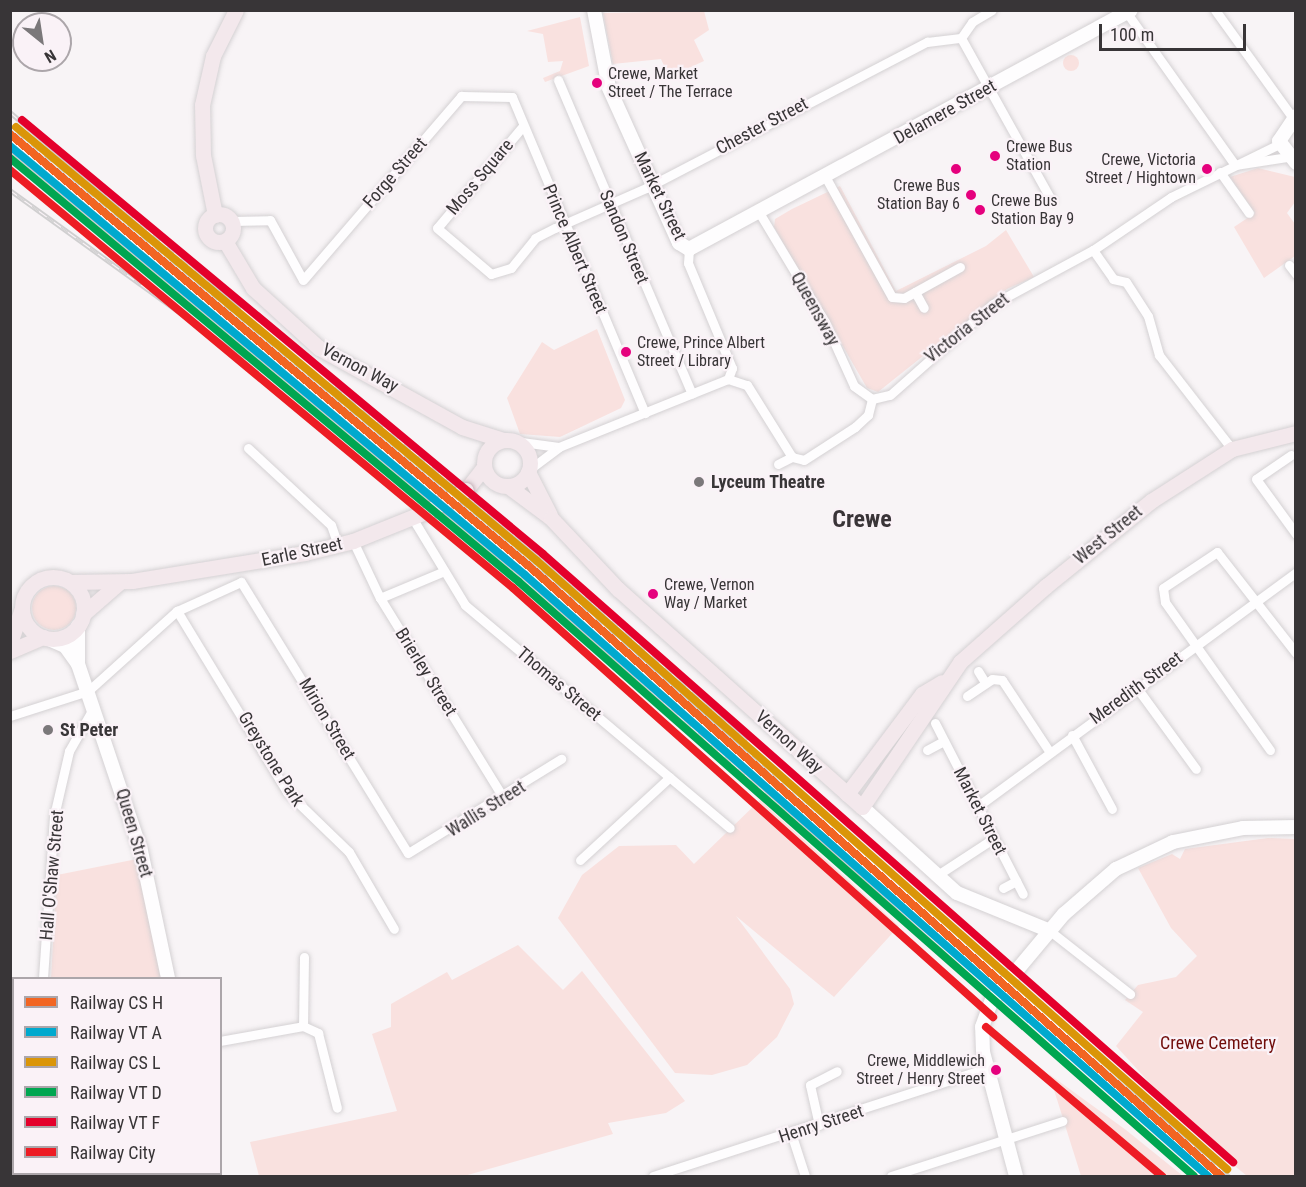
<!DOCTYPE html>
<html>
<head>
<meta charset="utf-8">
<style>
  body { margin:0 }
  #map { position:relative; width:1306px; height:1187px; overflow:hidden; background:#f8f4f6; font-family:"Roboto Condensed",sans-serif }
  div>[style] { position:absolute }
  [style*='--x'] { left:calc(var(--x)*1px); top:calc(var(--y)*1px); width:calc(var(--w)*1px); rotate:calc(var(--a)*1deg) }
  .green>* { inset:0; background:#f9e1df }
  .round { border-radius:50% }
  .roads { filter:drop-shadow(0 0 2px #d4d1d3) drop-shadow(0 0 2px #d4d1d3) }
  .street>* { height:9px; margin:-4.5px; padding:0 4.5px; transform-origin:4.5px; border-radius:4.5px; background:#fefdfe }
  .secondary>* { height:14px; margin:-7px; padding:0 7px; transform-origin:7px; border-radius:7px; background:#fefdfe }
  .primary>* { height:15px; margin:-7.5px; padding:0 7.5px; transform-origin:7.5px; border-radius:7.5px; background:#f3e8ec }
  .primary>.ring { margin:-7.5px; padding:0; box-sizing:content-box; background:none; border:15px solid #f3e8ec; border-radius:50% }
  .rail>* { height:5px; margin-top:-2.5px; transform-origin:0; background:repeating-linear-gradient(90deg,#faf2f7 0 9px,#d0cfd0 0 18px); box-sizing:border-box; border-block:2px solid #d0cfd0 }
  .bridges { filter:drop-shadow(0 0 2px #c2afb5) drop-shadow(0 0 2px #c2afb5) }
  .primary-bridge>* { height:15px; margin:-7.5px; padding:0 7.5px; transform-origin:7.5px; border-radius:7.5px; background:#f3e8ec }
  .rail-1>* { height:8px; margin:-4px; padding:0 4px; transform-origin:4px; border-radius:4px; background:#f26522 }
  .rail-2>* { height:8px; margin:-4px; padding:0 4px; transform-origin:4px; border-radius:4px; background:#00a9ce }
  .rail-3>* { height:8px; margin:-4px; padding:0 4px; transform-origin:4px; border-radius:4px; background:#da9508 }
  .rail-4>* { height:8px; margin:-4px; padding:0 4px; transform-origin:4px; border-radius:4px; background:#00a651 }
  .rail-5>* { height:8px; margin:-4px; padding:0 4px; transform-origin:4px; border-radius:4px; background:#e4002b }
  .rail-6>* { height:8px; margin:-4px; padding:0 4px; transform-origin:4px; border-radius:4px; background:#ed1c24 }
  .dots>* { width:16px; height:16px; translate:-50% -50%; box-sizing:border-box; border:3px solid #faf2f7; border-radius:50% }
  span { translate:-50% -50%; white-space:nowrap; text-align:center; line-height:1.15; -webkit-text-stroke:4.5px #faf2f7; paint-order:stroke }
  .bus-label { font-size:16px; color:#383537 }
  .left { translate:0 -50%; text-align:left }
  .right { translate:-100% -50%; text-align:right }
  .street-label { font-size:18px; color:#383537 }
  .poi-label { font-size:18px; color:#383537; font-weight:700 }
  .park-label { font-size:18px; color:#710d0b }
  .district-label { font-size:24px; color:#3a3438; font-weight:700 }
  .frame { position:absolute; inset:0; border:12px solid #383537; pointer-events:none }
  .legend { position:absolute; left:12px; top:977px; width:210px; height:198px; box-sizing:border-box; background:#faf2f7; border:2px solid #aca6aa; margin:0; padding:8px 10px; list-style:none; font-size:18px; color:#383537 }
  .legend li { display:flex; align-items:center; gap:12px; height:30px }
  .legend b { width:30px; border:2px solid #aca6aa }
  .north { position:absolute; left:12px; top:12px; width:60px; height:60px; box-sizing:border-box; background:#faf2f7; border:2px solid #aca6aa; border-radius:50%; rotate:150deg; font-size:16px; font-weight:700; line-height:24px; text-align:center; color:#383537 }
  .north::after { content:''; display:block; margin:auto; width:21px; height:27px; background:#7b787a; clip-path:polygon(50% 0,100% 100%,50% 72%,0 100%) }
  .scale { position:absolute; left:1099px; top:24px; width:147px; height:27px; box-sizing:border-box; border:3px solid #383537; border-top:0; padding-left:8px; font-size:18px; line-height:21px; white-space:nowrap; color:#383537; -webkit-text-stroke:4px #faf2f7; paint-order:stroke }
</style>
</head>
<body>
<div id="map">
  <div class="green">
    <i style="clip-path:polygon(704px 11px,709px 30px,694px 40px,704px 61px,669px 77px,661px 59px,613px 64px,603px 13px)"></i>
    <i style="clip-path:polygon(580px 17px,589px 66px,545px 82px,543px 78px,560px 71px,563px 61px,548px 62px,543px 34px,527px 31px)"></i>
    <i class="round" style="left:1063px;top:55px;width:16px;height:16px"></i>
    <i style="clip-path:polygon(1258px 168px,1295px 177px,1295px 202px,1287px 213px,1295px 224px,1295px 256px,1264px 278px,1234px 227px,1255px 213px,1230px 177px)"></i>
    <i style="clip-path:polygon(840px 186px,896px 291px,986px 246px,1006px 230px,1034px 277px,1007px 289px,878px 392px,867px 388px,774px 227px,775px 219px,792px 209px)"></i>
    <i style="clip-path:polygon(597px 329px,625px 400px,621px 408px,560px 437px,520px 434px,507px 398px,542px 342px,554px 350px)"></i>
    <i class="round" style="left:32px;top:586px;width:44px;height:44px"></i>
    <i style="clip-path:polygon(760px 800px,899px 926px,834px 997px,736px 916px,790px 989px,794px 1004px,777px 1037px,747px 1065px,712px 1075px,675px 1073px,558px 918px,582px 875px,619px 846px,676px 845px,694px 864px)"></i>
    <i style="clip-path:polygon(1268px 838px,1295px 839px,1295px 1176px,1247px 1176px,1198px 1136px,1116px 1046px,1143px 1012px,1125px 1000px,1138px 985px,1176px 977px,1197px 956px,1171px 928px,1138px 868px,1172px 854px,1180px 859px,1185px 849px)"></i>
    <i style="clip-path:polygon(137px 859px,162px 978px,51px 978px,57px 875px)"></i>
    <i style="clip-path:polygon(518px 945px,563px 990px,582px 971px,685px 1101px,666px 1113px,608px 1123px,613px 1134px,464px 1176px,259px 1176px,250px 1142px,397px 1111px,372px 1034px,391px 1027px,391px 1004px,447px 972px,452px 980px)"></i>
    <i style="clip-path:polygon(1049px 1074px,1126px 1130px,1183px 1176px,1081px 1176px)"></i>
  </div>
  <div class="roads">
    <div class="street">
      <i style="--x:1215;--y:10;--w:133;--a:54.2"></i>
      <i style="--x:1127;--y:13;--w:186;--a:54.6"></i>
      <i style="--x:961;--y:38;--w:185;--a:60.9"></i>
      <i style="--x:961;--y:38;--w:19;--a:-55"></i>
      <i style="--x:972;--y:22;--w:23;--a:-31"></i>
      <i style="--x:558;--y:80;--w:341;--a:66.9"></i>
      <i style="--x:523;--y:126;--w:133;--a:130.1"></i>
      <i style="--x:437;--y:228;--w:71;--a:40.4"></i>
      <i style="--x:491;--y:274;--w:21;--a:-17"></i>
      <i style="--x:511;--y:268;--w:38;--a:-51"></i>
      <i style="--x:535;--y:238;--w:22;--a:-27"></i>
      <i style="--x:555;--y:228;--w:99;--a:-23.7"></i>
      <i style="--x:646;--y:188;--w:317;--a:-27.5"></i>
      <i style="--x:927;--y:42;--w:34;--a:-7"></i>
      <i style="--x:1235;--y:165;--w:54;--a:-8.6"></i>
      <i style="--x:1220;--y:172;--w:50;--a:54.7"></i>
      <i style="--x:826;--y:178;--w:136;--a:61"></i>
      <i style="--x:892;--y:297;--w:12;--a:5"></i>
      <i style="--x:904;--y:298;--w:64;--a:-29"></i>
      <i style="--x:760;--y:214;--w:126;--a:59"></i>
      <i style="--x:825;--y:322;--w:70;--a:65.6"></i>
      <i style="--x:854;--y:386;--w:22;--a:36"></i>
      <i style="--x:231;--y:221;--w:39;--a:-1"></i>
      <i style="--x:270;--y:220;--w:68;--a:61.2"></i>
      <i style="--x:303;--y:280;--w:243;--a:-49.3"></i>
      <i style="--x:461;--y:96;--w:51;--a:1.1"></i>
      <i style="--x:512;--y:97;--w:343;--a:67.2"></i>
      <i style="--x:689;--y:249;--w:14;--a:94"></i>
      <i style="--x:688;--y:263;--w:114;--a:67.3"></i>
      <i style="--x:732;--y:368;--w:12;--a:110"></i>
      <i style="--x:1093;--y:250;--w:35;--a:55"></i>
      <i style="--x:1113;--y:279;--w:13;--a:13"></i>
      <i style="--x:1126;--y:282;--w:40;--a:57.1"></i>
      <i style="--x:1148;--y:316;--w:41;--a:74.2"></i>
      <i style="--x:1159;--y:355;--w:119;--a:52.2"></i>
      <i style="--x:1289;--y:265;--w:11;--a:52"></i>
      <i style="--x:915;--y:292;--w:18;--a:61"></i>
      <i style="--x:728;--y:379;--w:20;--a:18"></i>
      <i style="--x:747;--y:385;--w:85;--a:58"></i>
      <i style="--x:872;--y:399;--w:18;--a:-13"></i>
      <i style="--x:890;--y:395;--w:137;--a:-41.5"></i>
      <i style="--x:993;--y:304;--w:114;--a:-28.4"></i>
      <i style="--x:1093;--y:250;--w:94;--a:-34.2"></i>
      <i style="--x:1171;--y:197;--w:120;--a:-26.1"></i>
      <i style="--x:514;--y:441;--w:45;--a:7.6"></i>
      <i style="--x:248;--y:448;--w:113;--a:42.9"></i>
      <i style="--x:331;--y:525;--w:21;--a:71"></i>
      <i style="--x:1291;--y:455;--w:42;--a:145.6"></i>
      <i style="--x:1256;--y:479;--w:68;--a:54"></i>
      <i style="--x:778;--y:464;--w:16;--a:-27"></i>
      <i style="--x:792;--y:457;--w:12;--a:14"></i>
      <i style="--x:804;--y:460;--w:61;--a:-32.9"></i>
      <i style="--x:855;--y:427;--w:18;--a:-43"></i>
      <i style="--x:868;--y:415;--w:16;--a:-76"></i>
      <i style="--x:530;--y:469;--w:36;--a:-37"></i>
      <i style="--x:559;--y:447;--w:182;--a:-21.9"></i>
      <i style="--x:413;--y:519;--w:100;--a:58.8"></i>
      <i style="--x:465;--y:605;--w:346;--a:40.1"></i>
      <i style="--x:353;--y:541;--w:63;--a:64.7"></i>
      <i style="--x:380;--y:598;--w:236;--a:58.3"></i>
      <i style="--x:380;--y:598;--w:67;--a:-22.8"></i>
      <i style="--x:177;--y:611;--w:212;--a:58.7"></i>
      <i style="--x:287;--y:792;--w:86;--a:44.1"></i>
      <i style="--x:349;--y:852;--w:89;--a:59.7"></i>
      <i style="--x:978;--y:671;--w:13;--a:58"></i>
      <i style="--x:1137;--y:688;--w:100;--a:53.9"></i>
      <i style="--x:967;--y:696;--w:30;--a:-34"></i>
      <i style="--x:992;--y:679;--w:10;--a:6"></i>
      <i style="--x:1002;--y:680;--w:85;--a:56.5"></i>
      <i style="--x:10;--y:716;--w:82;--a:-17.8"></i>
      <i style="--x:88;--y:691;--w:120;--a:-42"></i>
      <i style="--x:177;--y:611;--w:70;--a:-24.4"></i>
      <i style="--x:241;--y:582;--w:318;--a:58.4"></i>
      <i style="--x:408;--y:853;--w:180;--a:-31.6"></i>
      <i style="--x:935;--y:723;--w:192;--a:62.8"></i>
      <i style="--x:1072;--y:735;--w:84;--a:61.6"></i>
      <i style="--x:927;--y:750;--w:19;--a:-28"></i>
      <i style="--x:1270;--y:750;--w:181;--a:-125.4"></i>
      <i style="--x:1165;--y:602;--w:14;--a:-98"></i>
      <i style="--x:1163;--y:588;--w:65;--a:-33.7"></i>
      <i style="--x:1217;--y:552;--w:128;--a:52"></i>
      <i style="--x:978;--y:806;--w:395;--a:-36.3"></i>
      <i style="--x:580;--y:860;--w:122;--a:-42.7"></i>
      <i style="--x:936;--y:876;--w:69;--a:-33.2"></i>
      <i style="--x:1003;--y:888;--w:15;--a:-28"></i>
      <i style="--x:1050;--y:931;--w:102;--a:38.2"></i>
      <i style="--x:304;--y:957;--w:69;--a:90.8"></i>
      <i style="--x:303;--y:1026;--w:17;--a:25"></i>
      <i style="--x:318;--y:1033;--w:77;--a:75.8"></i>
      <i style="--x:43;--y:978;--w:162;--a:-86.1"></i>
      <i style="--x:54;--y:816;--w:67;--a:-77"></i>
      <i style="--x:69;--y:751;--w:51;--a:-60.4"></i>
      <i style="--x:10;--y:1010;--w:4;--a:-14"></i>
      <i style="--x:220;--y:1041;--w:84;--a:-10.2"></i>
      <i style="--x:819;--y:1125;--w:41;--a:-102.7"></i>
      <i style="--x:810;--y:1085;--w:30;--a:-27"></i>
      <i style="--x:791;--y:1133;--w:45;--a:72"></i>
      <i style="--x:60;--y:1174;--w:2;--a:90"></i>
      <i style="--x:12;--y:1176;--w:18;--a:-6"></i>
      <i style="--x:653;--y:1176;--w:351;--a:-17.9"></i>
      <i style="--x:891;--y:1176;--w:180;--a:-17.8"></i>
    </div>
    <div class="secondary">
      <i style="--x:594;--y:10;--w:79;--a:79.1"></i>
      <i style="--x:609;--y:88;--w:170;--a:65.7"></i>
      <i style="--x:679;--y:243;--w:12;--a:31"></i>
      <i style="--x:689;--y:249;--w:502;--a:-28.4"></i>
      <i style="--x:1296;--y:116;--w:30;--a:124"></i>
      <i style="--x:1279;--y:141;--w:28;--a:52"></i>
      <i style="--x:78;--y:626;--w:38;--a:90"></i>
      <i style="--x:78;--y:664;--w:197;--a:71.4"></i>
      <i style="--x:141;--y:851;--w:130;--a:78"></i>
      <i style="--x:49;--y:639;--w:17;--a:24"></i>
      <i style="--x:65;--y:646;--w:22;--a:54"></i>
      <i style="--x:862;--y:807;--w:128;--a:42.2"></i>
      <i style="--x:957;--y:893;--w:100;--a:22.2"></i>
      <i style="--x:188;--y:1176;--w:2;--a:-90"></i>
      <i style="--x:1016;--y:1176;--w:128;--a:-104.9"></i>
      <i style="--x:983;--y:1052;--w:25;--a:-92"></i>
      <i style="--x:982;--y:1027;--w:29;--a:-70"></i>
      <i style="--x:992;--y:1000;--w:112;--a:-50.1"></i>
      <i style="--x:1064;--y:914;--w:69;--a:-40.9"></i>
      <i style="--x:1116;--y:869;--w:63;--a:-25.3"></i>
      <i style="--x:1173;--y:842;--w:71;--a:-11.3"></i>
      <i style="--x:1243;--y:828;--w:53;--a:-1.1"></i>
    </div>
    <div class="primary">
      <i class="ring" style="left:205px;top:214px;width:13px;height:13px"></i>
      <i style="--x:215;--y:215;--w:61;--a:-101.3"></i>
      <i style="--x:203;--y:155;--w:50;--a:-91.1"></i>
      <i style="--x:202;--y:105;--w:50;--a:-77.3"></i>
      <i style="--x:213;--y:56;--w:51;--a:-63.4"></i>
      <i style="--x:225;--y:241;--w:55;--a:59.2"></i>
      <i style="--x:253;--y:288;--w:89;--a:42.3"></i>
      <i style="--x:319;--y:348;--w:163;--a:28.9"></i>
      <i style="--x:462;--y:427;--w:43;--a:17.6"></i>
      <i class="ring" style="left:484px;top:440px;width:31px;height:31px"></i>
      <i style="--x:528;--y:472;--w:48;--a:62.9"></i>
      <i style="--x:508;--y:486;--w:54;--a:36.7"></i>
      <i style="--x:551;--y:518;--w:98;--a:46.7"></i>
      <i style="--x:618;--y:589;--w:327;--a:41.8"></i>
      <i style="--x:862;--y:807;--w:175;--a:-55.9"></i>
      <i style="--x:960;--y:662;--w:115;--a:-41.5"></i>
      <i style="--x:1046;--y:586;--w:135;--a:-39"></i>
      <i style="--x:1151;--y:501;--w:96;--a:-32.7"></i>
      <i style="--x:1232;--y:449;--w:66;--a:-14"></i>
      <i style="--x:466;--y:490;--w:29;--a:-52"></i>
      <i class="ring" style="left:22px;top:577px;width:47px;height:47px"></i>
      <i style="--x:70;--y:582;--w:62;--a:-0.9"></i>
      <i style="--x:132;--y:581;--w:175;--a:-9.2"></i>
      <i style="--x:305;--y:553;--w:49;--a:-14"></i>
      <i style="--x:353;--y:541;--w:83;--a:-21.9"></i>
      <i style="--x:83;--y:614;--w:49;--a:-40.9"></i>
      <i style="--x:10;--y:643;--w:36;--a:-71"></i>
      <i style="--x:10;--y:651;--w:36;--a:-23"></i>
      <i style="--x:847;--y:794;--w:125;--a:-53.1"></i>
      <i style="--x:922;--y:694;--w:23;--a:-31"></i>
    </div>
  </div>
  <div class="rail">
    <i style="--x:10;--y:112;--w:303;--a:40.6"></i>
    <i style="--x:10;--y:127;--w:683;--a:39.77"></i>
    <i style="--x:535;--y:564;--w:620;--a:41.93"></i>
    <i style="--x:996;--y:978;--w:306;--a:40.4"></i>
    <i style="--x:10;--y:149;--w:677;--a:39.78"></i>
    <i style="--x:530;--y:582;--w:635;--a:41.87"></i>
    <i style="--x:10;--y:190;--w:291;--a:35.8"></i>
    <i style="--x:328;--y:381;--w:272;--a:39.5"></i>
    <i style="--x:538;--y:554;--w:280;--a:41.8"></i>
  </div>
  <div class="bridges">
    <div class="primary-bridge">
      <i style="--x:430;--y:510;--w:41;--a:-29.1"></i>
    </div>
  </div>
  <div class="rail-1">
    <i style="--x:10;--y:134;--w:678;--a:39.79"></i>
    <i style="--x:531;--y:568;--w:920;--a:41.39"></i>
  </div>
  <div class="rail-2">
    <i style="--x:10;--y:146;--w:670;--a:39.79"></i>
    <i style="--x:525;--y:575;--w:910;--a:41.35"></i>
  </div>
  <div class="rail-3">
    <i style="--x:16;--y:127;--w:678;--a:39.79"></i>
    <i style="--x:537;--y:561;--w:920;--a:41.39"></i>
  </div>
  <div class="rail-4">
    <i style="--x:10;--y:158;--w:662;--a:39.79"></i>
    <i style="--x:519;--y:582;--w:899;--a:41.35"></i>
  </div>
  <div class="rail-5">
    <i style="--x:22;--y:120;--w:678;--a:39.79"></i>
    <i style="--x:543;--y:554;--w:920;--a:41.39"></i>
  </div>
  <div class="rail-6">
    <i style="--x:10;--y:170;--w:654;--a:39.73"></i>
    <i style="--x:513;--y:588;--w:644;--a:41.79"></i>
    <i style="--x:986;--y:1027;--w:231;--a:40.3"></i>
  </div>
  <div class="dots">
    <i style="left:597px;top:83px;background:#e5007d"></i>
    <i style="left:995px;top:156px;background:#e5007d"></i>
    <i style="left:956px;top:169px;background:#e5007d"></i>
    <i style="left:1207px;top:169px;background:#e5007d"></i>
    <i style="left:971px;top:195px;background:#e5007d"></i>
    <i style="left:980px;top:210px;background:#e5007d"></i>
    <i style="left:626px;top:352px;background:#e5007d"></i>
    <i style="left:699px;top:482px;background:#7b787a"></i>
    <i style="left:653px;top:594px;background:#e5007d"></i>
    <i style="left:48px;top:730px;background:#7b787a"></i>
    <i style="left:996px;top:1070px;background:#e5007d"></i>
  </div>
  <div class="bus-label">
    <span class="left" style="left:608px;top:83px">Crewe, Market<br>Street / The Terrace</span>
    <span class="left" style="left:1006px;top:156px">Crewe Bus<br>Station</span>
    <span class="right" style="left:1196px;top:169px">Crewe, Victoria<br>Street / Hightown</span>
    <span class="right" style="left:960px;top:195px">Crewe Bus<br>Station Bay 6</span>
    <span class="left" style="left:991px;top:210px">Crewe Bus<br>Station Bay 9</span>
    <span class="left" style="left:637px;top:352px">Crewe, Prince Albert<br>Street / Library</span>
    <span class="left" style="left:664px;top:594px">Crewe, Vernon<br>Way / Market</span>
    <span class="right" style="left:985px;top:1070px">Crewe, Middlewich<br>Street / Henry Street</span>
  </div>
  <div class="street-label">
    <span style="left:945px;top:112px;rotate:-29deg">Delamere Street</span>
    <span style="left:762px;top:126px;rotate:-28deg">Chester Street</span>
    <span style="left:395px;top:173px;rotate:-49deg">Forge Street</span>
    <span style="left:480px;top:177px;rotate:-50deg">Moss Square</span>
    <span style="left:660px;top:196px;rotate:64deg">Market Street</span>
    <span style="left:624px;top:237px;rotate:67deg">Sandon Street</span>
    <span style="left:575px;top:249px;rotate:67deg">Prince Albert Street</span>
    <span style="left:815px;top:309px;rotate:61deg">Queensway</span>
    <span style="left:967px;top:328px;rotate:-38deg">Victoria Street</span>
    <span style="left:360px;top:368px;rotate:28deg">Vernon Way</span>
    <span style="left:1108px;top:535px;rotate:-39deg">West Street</span>
    <span style="left:302px;top:552px;rotate:-12deg">Earle Street</span>
    <span style="left:426px;top:672px;rotate:58deg">Brierley Street</span>
    <span style="left:559px;top:684px;rotate:40deg">Thomas Street</span>
    <span style="left:1136px;top:688px;rotate:-36deg">Meredith Street</span>
    <span style="left:327px;top:719px;rotate:59deg">Mirion Street</span>
    <span style="left:789px;top:742px;rotate:42deg">Vernon Way</span>
    <span style="left:271px;top:759px;rotate:58deg">Greystone Park</span>
    <span style="left:486px;top:809px;rotate:-32deg">Wallis Street</span>
    <span style="left:980px;top:811px;rotate:63deg">Market Street</span>
    <span style="left:134px;top:833px;rotate:74deg">Queen Street</span>
    <span style="left:52px;top:875px;rotate:-85deg">Hall O'Shaw Street</span>
    <span style="left:821px;top:1124px;rotate:-18deg">Henry Street</span>
  </div>
  <div class="poi-label">
    <span class="left" style="left:711px;top:482px">Lyceum Theatre</span>
    <span class="left" style="left:60px;top:730px">St Peter</span>
  </div>
  <div class="park-label">
    <span style="left:1218px;top:1043px">Crewe Cemetery</span>
  </div>
  <div class="district-label">
    <span style="left:862px;top:520px">Crewe</span>
  </div>
  <div class="frame"></div>
  <ul class="legend">
  <li><b style="height:8px;background:#f26522"></b>Railway CS H</li>
  <li><b style="height:8px;background:#00a9ce"></b>Railway VT A</li>
  <li><b style="height:8px;background:#da9508"></b>Railway CS L</li>
  <li><b style="height:8px;background:#00a651"></b>Railway VT D</li>
  <li><b style="height:8px;background:#e4002b"></b>Railway VT F</li>
  <li><b style="height:8px;background:#ed1c24"></b>Railway City</li>
  </ul>
  <div class="north">N</div>
  <div class="scale">100 m</div>
</div>
</body>
</html>
